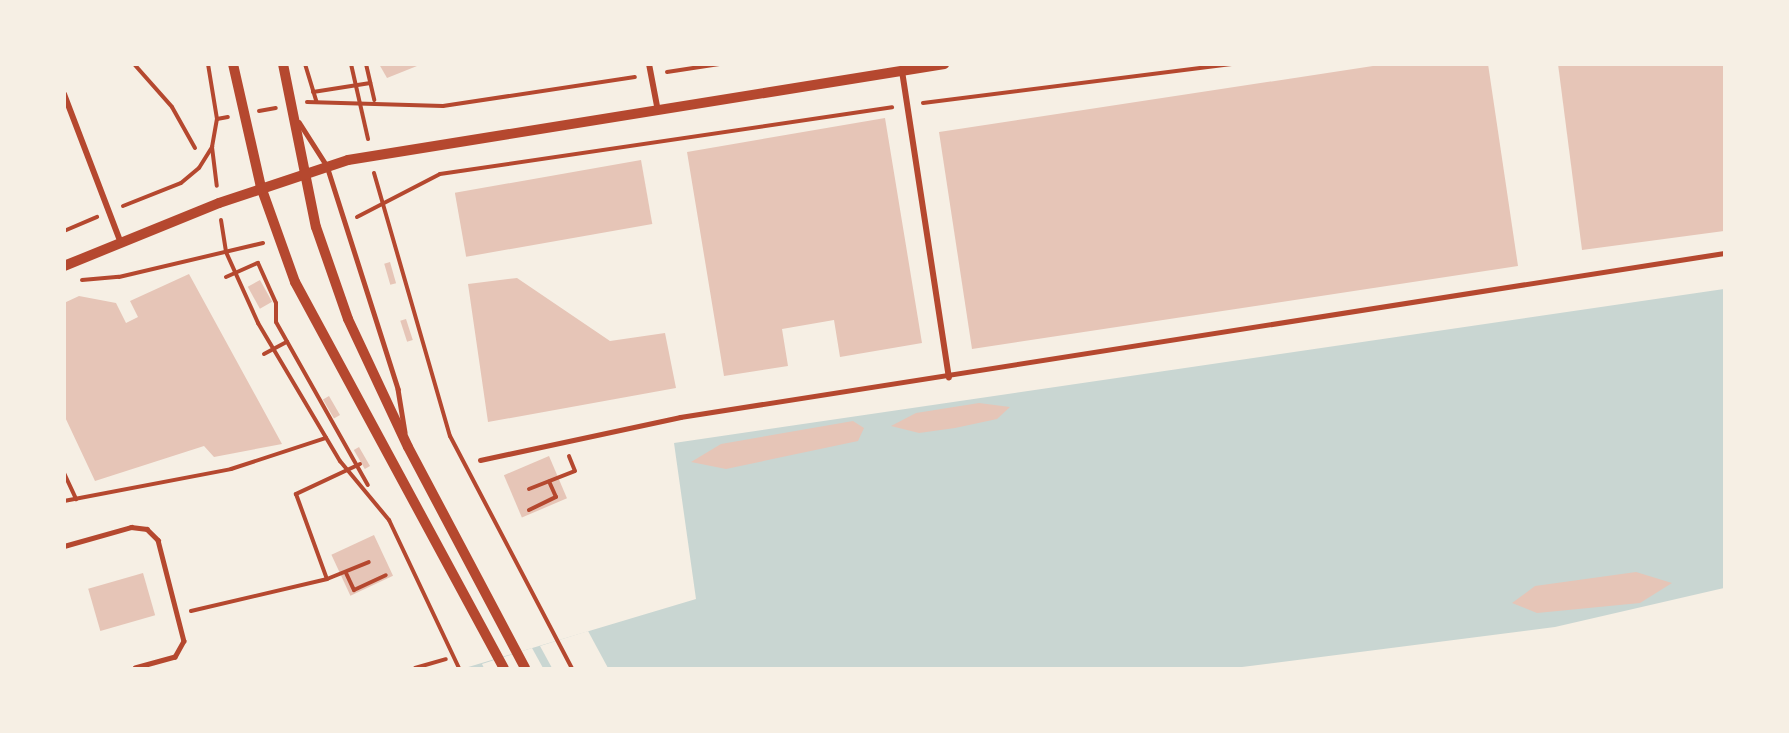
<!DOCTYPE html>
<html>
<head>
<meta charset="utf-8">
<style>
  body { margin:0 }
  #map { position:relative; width:1789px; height:733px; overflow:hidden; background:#f6efe4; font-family:"PT Sans Narrow",sans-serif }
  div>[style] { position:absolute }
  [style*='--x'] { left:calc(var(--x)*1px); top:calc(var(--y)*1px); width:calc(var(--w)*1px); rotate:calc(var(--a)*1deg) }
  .water>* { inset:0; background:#c9d6d2 }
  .pier>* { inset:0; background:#f6efe4 }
  .building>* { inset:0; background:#e6c5b7; transform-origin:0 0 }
  .path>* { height:4px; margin:-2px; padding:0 2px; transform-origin:2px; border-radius:2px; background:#b5482f }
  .service>* { height:4.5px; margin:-2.25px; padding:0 2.25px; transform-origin:2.25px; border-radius:2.25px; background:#b5482f }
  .pedestrian>* { height:5px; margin:-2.5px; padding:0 2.5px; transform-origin:2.5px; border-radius:2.5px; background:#b5482f }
  .minor>* { height:6px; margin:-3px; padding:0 3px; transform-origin:3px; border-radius:3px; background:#b5482f }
  .tertiary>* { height:10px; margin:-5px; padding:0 5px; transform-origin:5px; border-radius:5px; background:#b5482f }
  span { translate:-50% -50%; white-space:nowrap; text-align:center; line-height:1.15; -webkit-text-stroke:6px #f6efe4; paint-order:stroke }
  .frame { position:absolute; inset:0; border:66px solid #f6efe4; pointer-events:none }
</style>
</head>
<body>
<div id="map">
  <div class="water">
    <i style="clip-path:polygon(1724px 289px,1724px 588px,1555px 627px,1234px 668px,465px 668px,696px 599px,674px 443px)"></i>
  </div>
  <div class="pier">
    <i style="clip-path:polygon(588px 631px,608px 668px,552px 668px,540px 646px)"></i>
    <i style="clip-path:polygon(532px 648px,543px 668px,484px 668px,482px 664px)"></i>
  </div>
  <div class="building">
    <i style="clip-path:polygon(379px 64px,422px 64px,387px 78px)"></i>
    <i style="clip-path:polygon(1386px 64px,1488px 64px,1518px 266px,972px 349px,939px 132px)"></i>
    <i style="clip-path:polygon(1558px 64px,1724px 64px,1724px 231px,1582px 250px)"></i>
    <i style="clip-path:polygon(885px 118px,922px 343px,840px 357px,834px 320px,782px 329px,788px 366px,724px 376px,687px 152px)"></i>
    <i style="left:641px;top:160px;width:65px;height:189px;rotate:80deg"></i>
    <i style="left:390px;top:262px;width:22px;height:6px;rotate:74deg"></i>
    <i style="clip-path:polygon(189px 274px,282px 444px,214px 457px,204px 446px,95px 481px,64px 415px,64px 303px,79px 296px,116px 303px,126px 323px,138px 317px,130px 301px)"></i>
    <i style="clip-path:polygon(517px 278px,610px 341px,665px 333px,676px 388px,488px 422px,468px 284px)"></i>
    <i style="left:260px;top:280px;width:25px;height:14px;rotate:61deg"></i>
    <i style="left:406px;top:319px;width:22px;height:6px;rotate:72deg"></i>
    <i style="left:329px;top:396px;width:22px;height:7px;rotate:60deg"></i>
    <i style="clip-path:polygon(979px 403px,1010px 407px,997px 419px,955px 428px,919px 433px,891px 426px,916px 413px)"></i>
    <i style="clip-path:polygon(853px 421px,864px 428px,858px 441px,726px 469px,691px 462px,721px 444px)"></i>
    <i style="left:359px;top:447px;width:22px;height:6px;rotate:60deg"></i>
    <i style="left:549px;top:456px;width:46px;height:49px;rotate:67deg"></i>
    <i style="left:374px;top:535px;width:45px;height:47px;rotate:65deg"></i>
    <i style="clip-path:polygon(1636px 572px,1672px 583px,1640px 603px,1537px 613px,1512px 603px,1535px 586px)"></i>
    <i style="left:143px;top:573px;width:44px;height:57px;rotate:74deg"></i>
  </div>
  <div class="path">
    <i style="--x:134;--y:64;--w:57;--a:48.5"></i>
    <i style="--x:172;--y:107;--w:47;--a:60.7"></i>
    <i style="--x:305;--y:64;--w:39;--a:73"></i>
    <i style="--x:351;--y:64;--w:77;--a:77.2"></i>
    <i style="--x:366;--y:64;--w:37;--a:77"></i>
    <i style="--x:667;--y:72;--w:53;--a:-8.7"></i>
    <i style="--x:313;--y:92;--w:58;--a:-9"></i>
    <i style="--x:307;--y:102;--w:136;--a:1.7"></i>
    <i style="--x:443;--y:106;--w:194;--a:-8.6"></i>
    <i style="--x:923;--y:103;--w:311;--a:-7.2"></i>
    <i style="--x:259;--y:111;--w:17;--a:-10"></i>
    <i style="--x:217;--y:119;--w:11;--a:-10"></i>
    <i style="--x:212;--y:147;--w:39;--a:83"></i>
    <i style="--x:374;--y:173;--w:274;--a:73.9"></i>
    <i style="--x:450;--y:436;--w:262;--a:62.3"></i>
    <i style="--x:123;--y:206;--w:62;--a:-21.6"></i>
    <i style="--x:181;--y:183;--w:23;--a:-40"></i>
    <i style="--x:199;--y:168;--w:25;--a:-58"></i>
    <i style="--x:212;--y:147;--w:28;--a:-80"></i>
    <i style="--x:217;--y:119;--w:56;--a:-99.3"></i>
    <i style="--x:357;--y:217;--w:93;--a:-27.4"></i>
    <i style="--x:440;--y:174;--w:457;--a:-8.4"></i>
    <i style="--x:221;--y:220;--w:32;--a:81"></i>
    <i style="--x:226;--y:252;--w:78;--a:65.7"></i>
    <i style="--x:258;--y:323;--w:161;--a:59.3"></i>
    <i style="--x:340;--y:461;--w:77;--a:50.3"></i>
    <i style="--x:389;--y:520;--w:164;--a:64.7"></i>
    <i style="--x:64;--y:231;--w:36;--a:-23"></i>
    <i style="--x:226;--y:277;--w:35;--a:-24"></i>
    <i style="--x:258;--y:263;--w:44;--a:65.8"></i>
    <i style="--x:276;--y:303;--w:19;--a:90"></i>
    <i style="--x:276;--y:322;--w:187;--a:60.6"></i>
    <i style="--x:82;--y:280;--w:37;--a:-5"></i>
    <i style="--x:119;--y:277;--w:148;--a:-13.3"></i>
    <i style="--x:264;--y:354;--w:26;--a:-28"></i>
    <i style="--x:360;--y:464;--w:71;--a:154.9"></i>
    <i style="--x:296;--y:494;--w:90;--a:70"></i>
    <i style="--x:327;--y:579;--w:45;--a:-22"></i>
    <i style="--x:64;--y:473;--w:29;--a:65"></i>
    <i style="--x:529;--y:489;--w:49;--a:-21.4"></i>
    <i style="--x:575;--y:471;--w:16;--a:-112"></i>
    <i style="--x:64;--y:501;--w:170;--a:-10.8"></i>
    <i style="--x:231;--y:469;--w:100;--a:-18.1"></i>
    <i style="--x:529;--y:510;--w:30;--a:-26"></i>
    <i style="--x:556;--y:497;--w:17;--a:-114"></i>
    <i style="--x:346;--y:573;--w:19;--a:65"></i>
    <i style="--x:354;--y:590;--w:35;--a:-25"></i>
    <i style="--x:191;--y:611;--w:140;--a:-13.2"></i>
    <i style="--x:415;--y:668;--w:32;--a:-16"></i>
  </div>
  <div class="service">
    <i style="--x:299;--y:122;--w:52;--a:57.5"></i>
    <i style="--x:327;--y:166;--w:234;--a:72.3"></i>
    <i style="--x:398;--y:389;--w:44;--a:80.8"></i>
    <i style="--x:64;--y:546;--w:70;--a:-15.8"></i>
    <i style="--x:131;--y:527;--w:16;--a:7"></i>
    <i style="--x:147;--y:529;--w:16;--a:45"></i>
    <i style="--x:158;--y:540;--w:104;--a:75.6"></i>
    <i style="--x:184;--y:641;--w:18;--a:119"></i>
    <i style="--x:175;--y:657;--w:41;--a:164.6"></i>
  </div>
  <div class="pedestrian">
    <i style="--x:480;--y:460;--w:205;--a:-12.1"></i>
    <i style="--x:680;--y:417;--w:1057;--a:-8.93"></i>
  </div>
  <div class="minor">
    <i style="--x:649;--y:64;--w:43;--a:79.2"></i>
    <i style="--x:902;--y:71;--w:310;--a:81.3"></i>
    <i style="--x:64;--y:94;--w:160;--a:69.1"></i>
  </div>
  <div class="tertiary">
    <i style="--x:233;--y:64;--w:126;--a:77.2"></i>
    <i style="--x:261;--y:187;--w:101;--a:70.3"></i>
    <i style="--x:295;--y:282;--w:439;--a:61.6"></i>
    <i style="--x:283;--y:64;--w:166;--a:78.6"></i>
    <i style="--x:316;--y:227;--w:97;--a:70.8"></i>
    <i style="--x:348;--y:319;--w:141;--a:64.9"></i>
    <i style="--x:408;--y:447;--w:250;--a:62.1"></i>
    <i style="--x:64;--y:266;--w:167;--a:-22.1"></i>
    <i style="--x:219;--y:203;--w:136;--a:-18.4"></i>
    <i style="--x:348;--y:160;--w:604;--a:-9.15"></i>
  </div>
  <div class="frame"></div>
</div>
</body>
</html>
